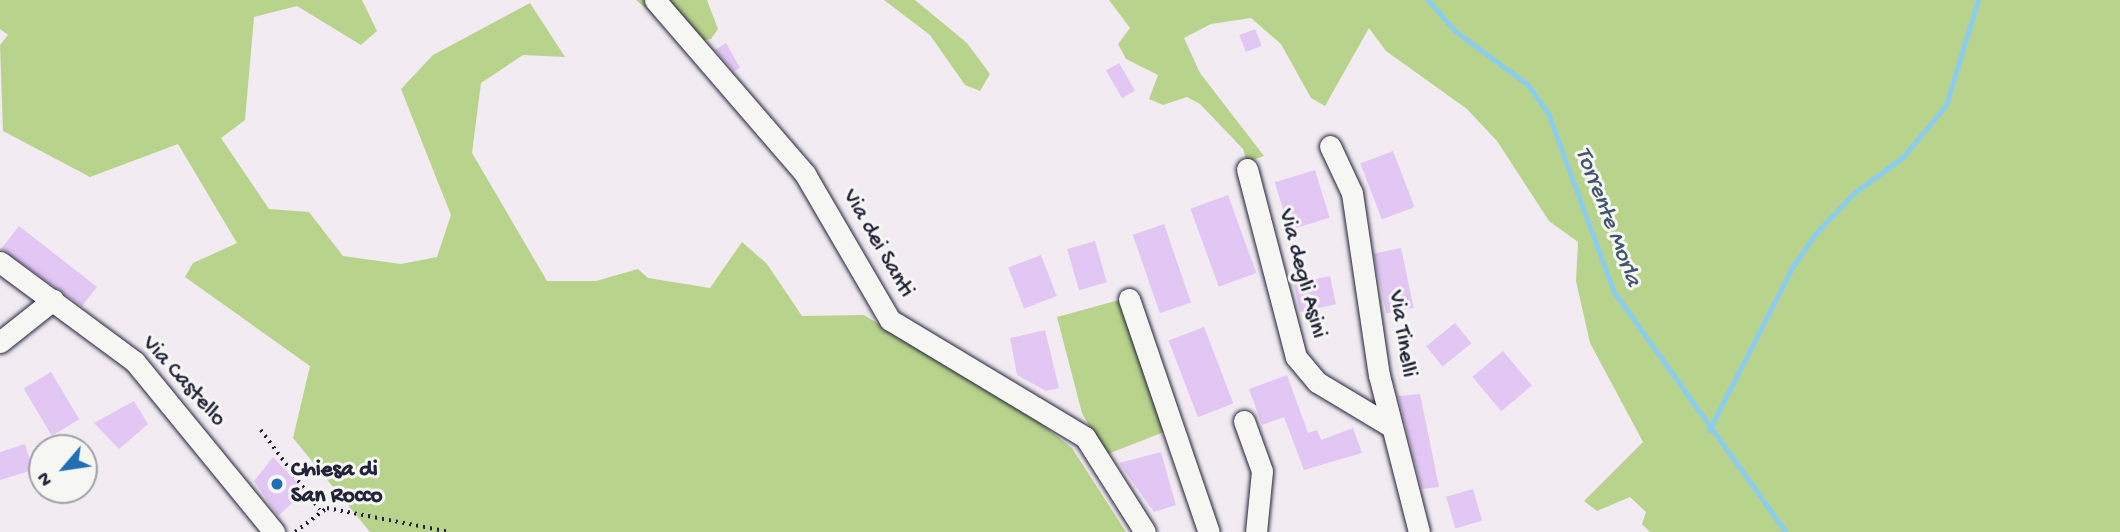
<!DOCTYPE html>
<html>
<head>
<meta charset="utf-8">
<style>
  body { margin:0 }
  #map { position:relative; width:2120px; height:532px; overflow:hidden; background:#f2ecf2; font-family:"Gochi Hand",sans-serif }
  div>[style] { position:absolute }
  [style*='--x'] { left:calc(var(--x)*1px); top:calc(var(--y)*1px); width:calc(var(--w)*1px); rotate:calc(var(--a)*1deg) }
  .green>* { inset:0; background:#b8d38b }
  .stream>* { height:5px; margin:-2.5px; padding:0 2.5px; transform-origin:2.5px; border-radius:2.5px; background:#8ccded }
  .building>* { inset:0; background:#e2c6f4; transform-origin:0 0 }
  .path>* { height:3.5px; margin-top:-1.75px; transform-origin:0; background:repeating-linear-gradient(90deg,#22223b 0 2px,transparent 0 7px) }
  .roads { filter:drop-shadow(0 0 2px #22223b) drop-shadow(0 0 2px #22223b) }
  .street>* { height:21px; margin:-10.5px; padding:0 10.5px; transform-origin:10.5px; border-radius:10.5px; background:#f6f6f2 }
  .dots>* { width:19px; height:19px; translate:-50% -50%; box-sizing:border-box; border:4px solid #f6f6f2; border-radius:50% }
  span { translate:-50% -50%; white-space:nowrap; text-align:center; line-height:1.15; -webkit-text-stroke:6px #f6f6f2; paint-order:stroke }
  .street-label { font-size:23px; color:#22223b }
  .poi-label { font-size:23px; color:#22223b; font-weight:700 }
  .left { translate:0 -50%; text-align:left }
  .water-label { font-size:24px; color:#425570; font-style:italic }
  .north { position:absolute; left:28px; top:434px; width:70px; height:70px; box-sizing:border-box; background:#f6f6f2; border:2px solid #a1a1a9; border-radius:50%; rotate:241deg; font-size:19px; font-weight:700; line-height:28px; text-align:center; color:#22223b }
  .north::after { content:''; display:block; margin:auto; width:24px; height:32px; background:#1f6fb2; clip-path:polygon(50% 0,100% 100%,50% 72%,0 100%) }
</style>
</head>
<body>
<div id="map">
  <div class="green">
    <i style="clip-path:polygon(0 0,362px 0,377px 31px,361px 45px,297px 6px,254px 17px,245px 120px,221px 138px,269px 209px,309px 212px,343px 256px,401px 264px,437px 257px,451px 215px,401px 89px,433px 55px,530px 3px,565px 57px,523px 55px,481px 83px,472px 153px,547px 281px,596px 281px,638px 269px,648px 278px,710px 288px,742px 242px,767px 264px,802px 316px,864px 315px,1039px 422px,1072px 448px,1126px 532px,370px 532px,293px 438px,310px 366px,185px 277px,193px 263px,237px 243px,178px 144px,90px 177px,3px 131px,0 45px,8px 35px,0 29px)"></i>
    <i style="clip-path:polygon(636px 0,707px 0,718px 29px,711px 39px,686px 43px)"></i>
    <i style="clip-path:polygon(884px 0,915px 0,967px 43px,990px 74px,980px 91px,965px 85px,930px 35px)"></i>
    <i style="clip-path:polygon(1109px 0,2120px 0,2120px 532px,1650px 532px,1642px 524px,1646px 512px,1630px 497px,1597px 511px,1584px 501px,1643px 442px,1590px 343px,1576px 281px,1578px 242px,1549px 221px,1497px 141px,1467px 109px,1386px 51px,1369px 28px,1325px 106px,1311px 98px,1281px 44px,1251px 18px,1211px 24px,1184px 38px,1200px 73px,1264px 156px,1247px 162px,1243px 149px,1200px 104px,1187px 97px,1163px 105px,1149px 99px,1158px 75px,1126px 59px,1118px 44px,1130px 28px)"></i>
    <i style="clip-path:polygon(1119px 300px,1164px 432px,1105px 455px,1082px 413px,1057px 317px)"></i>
  </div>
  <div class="stream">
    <i style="--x:1428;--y:0;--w:41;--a:48.9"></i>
    <i style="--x:1455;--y:31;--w:89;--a:36.4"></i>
    <i style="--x:1527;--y:84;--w:36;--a:54"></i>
    <i style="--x:1548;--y:113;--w:191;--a:69.8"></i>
    <i style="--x:1614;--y:292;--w:295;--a:54.4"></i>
    <i style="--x:1709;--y:430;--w:184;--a:-62.9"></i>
    <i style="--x:1793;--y:266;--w:39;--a:-55"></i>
    <i style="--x:1815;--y:234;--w:57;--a:-46.4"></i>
    <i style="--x:1854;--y:193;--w:61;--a:-36.3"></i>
    <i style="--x:1903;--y:157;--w:67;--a:-50.4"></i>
    <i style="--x:1946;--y:105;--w:110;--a:-73.1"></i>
  </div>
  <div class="building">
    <i style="left:1255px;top:29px;width:18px;height:17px;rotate:68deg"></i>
    <i style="clip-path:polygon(726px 43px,740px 68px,734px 71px,715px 50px)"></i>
    <i style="left:1119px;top:63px;width:32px;height:15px;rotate:60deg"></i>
    <i style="left:1393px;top:151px;width:60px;height:35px;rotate:69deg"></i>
    <i style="left:1315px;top:170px;width:50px;height:42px;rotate:73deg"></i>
    <i style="left:1228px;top:195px;width:83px;height:40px;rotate:70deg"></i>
    <i style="left:1164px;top:224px;width:83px;height:33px;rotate:71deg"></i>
    <i style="clip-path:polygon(19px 226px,97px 287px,82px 306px,1px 249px)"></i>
    <i style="left:1095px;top:241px;width:43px;height:29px;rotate:74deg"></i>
    <i style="left:1401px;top:248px;width:61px;height:28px;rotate:78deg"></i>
    <i style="left:1041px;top:255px;width:44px;height:35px;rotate:69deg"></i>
    <i style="left:1330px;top:276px;width:29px;height:37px;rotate:78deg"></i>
    <i style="left:1455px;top:323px;width:26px;height:37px;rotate:51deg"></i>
    <i style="left:1204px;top:327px;width:82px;height:38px;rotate:69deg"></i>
    <i style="clip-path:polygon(1045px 330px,1059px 388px,1046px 391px,1017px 375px,1010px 338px)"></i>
    <i style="left:1503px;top:351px;width:45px;height:40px;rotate:50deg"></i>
    <i style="left:51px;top:372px;width:55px;height:32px;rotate:59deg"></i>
    <i style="clip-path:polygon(1287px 375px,1308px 433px,1317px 430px,1321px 440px,1353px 428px,1362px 453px,1304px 470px,1284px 417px,1262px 425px,1249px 389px)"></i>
    <i style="clip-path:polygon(1420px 394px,1439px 487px,1422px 489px,1398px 396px)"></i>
    <i style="clip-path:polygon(134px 401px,148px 424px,119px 449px,94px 423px)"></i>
    <i style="clip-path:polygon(25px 444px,33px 470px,0 480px,0 452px)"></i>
    <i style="clip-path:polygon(1161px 452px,1176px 505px,1154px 512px,1119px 463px)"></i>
    <i style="clip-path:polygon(273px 457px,305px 491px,278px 516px,254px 481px)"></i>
    <i style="left:1473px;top:489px;width:33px;height:28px;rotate:74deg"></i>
  </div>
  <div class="path">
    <i style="--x:261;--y:430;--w:99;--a:53.6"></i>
    <i style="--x:295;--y:532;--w:40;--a:-37"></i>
    <i style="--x:327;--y:508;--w:125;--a:11"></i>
  </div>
  <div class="roads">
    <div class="street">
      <i style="--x:655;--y:0;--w:230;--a:49.2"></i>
      <i style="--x:805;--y:174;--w:169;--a:59.8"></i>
      <i style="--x:890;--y:320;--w:227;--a:31"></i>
      <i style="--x:1085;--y:437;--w:112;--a:57.7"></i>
      <i style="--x:1330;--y:146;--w:52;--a:64.9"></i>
      <i style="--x:1352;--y:193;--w:184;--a:81.6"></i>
      <i style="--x:1379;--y:375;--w:162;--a:75.7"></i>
      <i style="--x:1247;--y:169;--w:194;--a:75.4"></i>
      <i style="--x:1296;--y:357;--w:33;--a:50"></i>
      <i style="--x:1317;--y:382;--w:87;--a:31"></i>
      <i style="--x:0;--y:262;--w:168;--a:36.5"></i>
      <i style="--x:135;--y:362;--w:220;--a:50.7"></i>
      <i style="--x:1129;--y:299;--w:246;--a:71.1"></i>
      <i style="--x:0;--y:342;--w:68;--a:-38.4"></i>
      <i style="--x:1244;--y:421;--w:53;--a:70.2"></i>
      <i style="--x:1262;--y:471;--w:61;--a:95.6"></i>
    </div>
  </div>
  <div class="dots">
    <i style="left:277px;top:484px;background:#1f6fb2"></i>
  </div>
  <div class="street-label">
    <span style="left:877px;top:244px;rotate:60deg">Via dei Santi</span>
    <span style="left:1301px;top:274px;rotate:75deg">Via degli Asini</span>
    <span style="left:1401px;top:334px;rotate:81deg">Via Tinelli</span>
    <span style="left:183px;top:382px;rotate:48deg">Via Castello</span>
  </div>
  <div class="poi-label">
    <span class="left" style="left:291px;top:484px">Chiesa di<br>San Rocco</span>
  </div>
  <div class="water-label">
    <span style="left:1607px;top:217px;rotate:69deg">Torrente Morla</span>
  </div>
  <div class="north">N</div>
</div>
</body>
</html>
